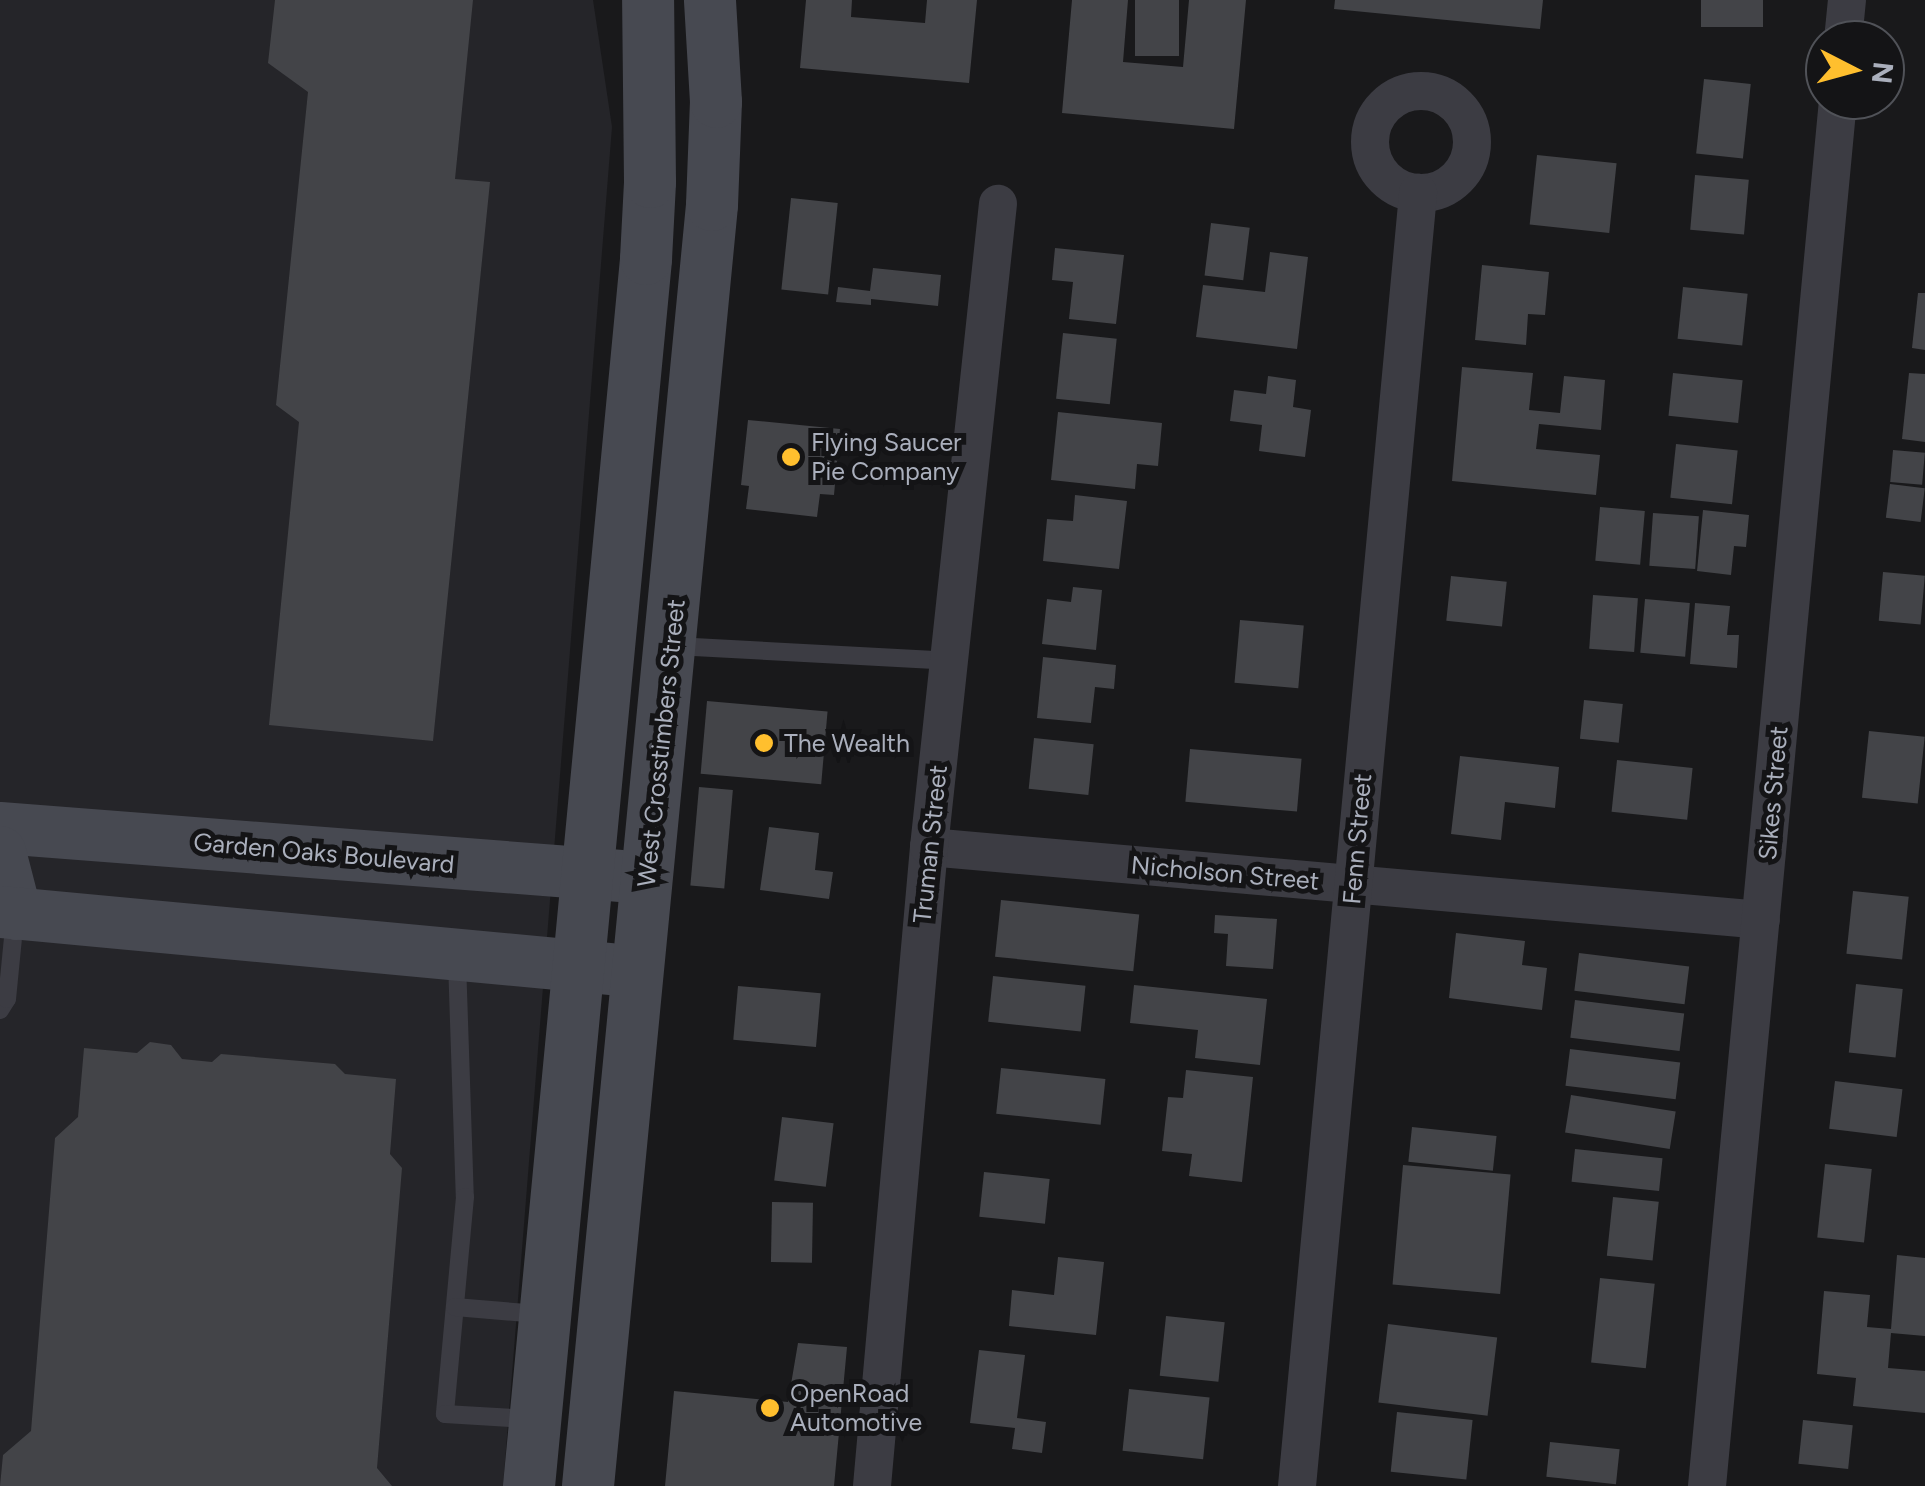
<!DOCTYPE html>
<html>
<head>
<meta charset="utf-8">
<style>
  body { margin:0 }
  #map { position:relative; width:1925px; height:1486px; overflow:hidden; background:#19191b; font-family:Figtree,sans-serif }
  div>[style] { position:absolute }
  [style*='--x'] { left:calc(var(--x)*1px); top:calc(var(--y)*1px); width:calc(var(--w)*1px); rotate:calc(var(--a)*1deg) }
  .built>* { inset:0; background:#252529 }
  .building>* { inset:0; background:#434448; transform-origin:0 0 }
  .lane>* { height:18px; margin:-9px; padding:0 9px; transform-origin:9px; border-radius:9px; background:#3c3c43 }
  .street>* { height:38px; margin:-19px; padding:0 19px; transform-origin:19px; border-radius:19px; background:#3c3c43 }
  .street>.ring { margin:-19px; padding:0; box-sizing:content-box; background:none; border:38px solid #3c3c43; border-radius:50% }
  .secondary>* { height:52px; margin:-26px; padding:0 26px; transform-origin:26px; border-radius:26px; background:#474951 }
  .dots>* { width:28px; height:28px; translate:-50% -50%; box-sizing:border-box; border:5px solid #141416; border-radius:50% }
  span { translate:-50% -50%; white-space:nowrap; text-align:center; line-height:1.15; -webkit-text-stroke:10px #141416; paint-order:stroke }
  .poi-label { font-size:25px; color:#aaafbc }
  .left { translate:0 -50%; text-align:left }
  .street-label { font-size:25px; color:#aaafbc }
  .north { position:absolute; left:1805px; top:20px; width:100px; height:100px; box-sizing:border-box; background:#141416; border:2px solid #505258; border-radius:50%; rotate:96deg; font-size:28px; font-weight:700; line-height:40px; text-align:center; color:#aaafbc }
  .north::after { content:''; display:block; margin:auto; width:35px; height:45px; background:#ffbf2e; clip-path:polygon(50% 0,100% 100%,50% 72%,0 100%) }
</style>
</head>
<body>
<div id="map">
  <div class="built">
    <i style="clip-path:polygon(0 0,593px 0,612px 127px,503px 1486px,0 1486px)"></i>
  </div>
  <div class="building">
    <i style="clip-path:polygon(275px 0,473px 0,455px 179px,490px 182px,433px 741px,269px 725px,299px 422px,276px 405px,308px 92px,268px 63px)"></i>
    <i style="clip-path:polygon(806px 0,852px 0,851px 17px,925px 23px,927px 0,977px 0,969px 83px,800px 68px)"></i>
    <i style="clip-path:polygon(1072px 0,1128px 0,1123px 62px,1183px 67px,1189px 0,1246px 0,1234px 129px,1062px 113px)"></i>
    <i style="left:1135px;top:0;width:44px;height:56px"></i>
    <i style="clip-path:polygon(1335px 0,1543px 0,1540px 29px,1334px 9px)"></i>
    <i style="left:1701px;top:0;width:62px;height:27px"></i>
    <i style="left:1704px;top:79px;width:47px;height:75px;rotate:6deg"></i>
    <i style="left:1537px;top:155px;width:80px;height:70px;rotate:6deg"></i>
    <i style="left:1695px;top:175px;width:54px;height:55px;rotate:5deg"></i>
    <i style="left:791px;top:198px;width:47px;height:92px;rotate:6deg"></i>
    <i style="left:1211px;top:223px;width:39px;height:53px;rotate:7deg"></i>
    <i style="clip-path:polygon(1055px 248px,1124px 255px,1116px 324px,1069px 319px,1073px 282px,1052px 280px)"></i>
    <i style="clip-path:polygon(1270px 252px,1308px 257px,1297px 349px,1196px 337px,1203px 285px,1265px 292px)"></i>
    <i style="clip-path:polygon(1482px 265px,1549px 272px,1545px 315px,1528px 314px,1526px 345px,1475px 340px)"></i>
    <i style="clip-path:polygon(873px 268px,941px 275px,938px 306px,871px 299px,871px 305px,836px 302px,838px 287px,870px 291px)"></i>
    <i style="left:1683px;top:287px;width:65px;height:52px;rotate:6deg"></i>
    <i style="clip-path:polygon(1918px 293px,1925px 293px,1925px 350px,1912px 348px)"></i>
    <i style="left:1063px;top:333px;width:54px;height:66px;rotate:6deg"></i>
    <i style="clip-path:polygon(1462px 367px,1533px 373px,1529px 410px,1560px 413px,1564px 376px,1605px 380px,1601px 430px,1539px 424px,1536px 449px,1600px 455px,1596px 495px,1452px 481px)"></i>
    <i style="left:1673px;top:373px;width:70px;height:43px;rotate:6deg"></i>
    <i style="clip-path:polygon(1909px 373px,1925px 374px,1925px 442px,1902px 439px)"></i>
    <i style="clip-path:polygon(1268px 376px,1296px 380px,1293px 407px,1311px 410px,1305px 457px,1259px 451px,1262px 425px,1230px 421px,1234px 390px,1266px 394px)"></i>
    <i style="clip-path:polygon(1058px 412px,1162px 423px,1158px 466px,1137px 464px,1135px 489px,1051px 480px)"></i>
    <i style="clip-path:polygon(748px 420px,840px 429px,834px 495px,820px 494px,817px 517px,746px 509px,749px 486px,741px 485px)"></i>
    <i style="left:1676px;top:444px;width:62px;height:54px;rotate:6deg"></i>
    <i style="left:1893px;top:450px;width:32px;height:32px;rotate:5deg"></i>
    <i style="left:1890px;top:484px;width:35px;height:34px;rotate:7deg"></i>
    <i style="clip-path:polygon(1075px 495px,1127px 501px,1119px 569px,1043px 561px,1047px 519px,1073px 521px)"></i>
    <i style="left:1600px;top:507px;width:45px;height:54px;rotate:5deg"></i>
    <i style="clip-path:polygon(1703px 510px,1749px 515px,1746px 547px,1734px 546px,1731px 575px,1697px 571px)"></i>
    <i style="left:1653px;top:513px;width:46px;height:53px;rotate:4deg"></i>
    <i style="left:1883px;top:572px;width:42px;height:49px;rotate:5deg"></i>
    <i style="left:1451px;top:576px;width:56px;height:45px;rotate:6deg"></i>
    <i style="clip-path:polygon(1073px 587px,1102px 590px,1096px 650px,1042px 644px,1047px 599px,1071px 602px)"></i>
    <i style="left:1593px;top:595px;width:45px;height:54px;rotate:4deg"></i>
    <i style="left:1645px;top:599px;width:45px;height:54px;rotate:5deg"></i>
    <i style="clip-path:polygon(1695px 603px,1730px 606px,1727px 635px,1739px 635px,1737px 668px,1690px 664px)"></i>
    <i style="left:1240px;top:620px;width:64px;height:63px;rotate:5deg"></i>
    <i style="clip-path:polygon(1043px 657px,1116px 665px,1114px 689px,1095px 687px,1091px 723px,1037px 718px)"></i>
    <i style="left:1584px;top:700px;width:39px;height:39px;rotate:6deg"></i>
    <i style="left:707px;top:701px;width:121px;height:73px;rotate:5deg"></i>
    <i style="left:1869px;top:731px;width:56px;height:67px;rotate:6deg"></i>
    <i style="left:1034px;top:738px;width:60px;height:51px;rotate:6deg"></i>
    <i style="left:1190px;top:749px;width:112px;height:53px;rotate:5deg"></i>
    <i style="clip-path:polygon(1460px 756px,1559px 767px,1555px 808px,1505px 802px,1501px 840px,1451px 834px)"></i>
    <i style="left:1617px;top:760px;width:76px;height:52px;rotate:6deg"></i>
    <i style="left:699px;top:787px;width:34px;height:99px;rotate:5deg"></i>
    <i style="clip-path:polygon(769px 827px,819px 833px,815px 870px,833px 872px,829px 899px,760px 890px)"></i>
    <i style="left:1853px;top:891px;width:56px;height:63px;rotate:6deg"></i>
    <i style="left:1001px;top:900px;width:139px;height:57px;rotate:6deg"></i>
    <i style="clip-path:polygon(1215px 915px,1277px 919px,1273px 969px,1226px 966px,1228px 934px,1214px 933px)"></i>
    <i style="clip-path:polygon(1456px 933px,1525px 941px,1522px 965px,1547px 968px,1542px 1010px,1449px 998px)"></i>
    <i style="left:1579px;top:953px;width:111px;height:38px;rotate:7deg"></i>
    <i style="left:993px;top:976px;width:93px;height:46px;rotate:6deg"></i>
    <i style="left:1856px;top:984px;width:47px;height:69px;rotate:6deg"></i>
    <i style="clip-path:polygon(1134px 985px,1267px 999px,1260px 1065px,1195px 1058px,1198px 1030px,1130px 1023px)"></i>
    <i style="left:738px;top:986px;width:83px;height:54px;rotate:5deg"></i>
    <i style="left:1575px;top:1000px;width:110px;height:38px;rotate:7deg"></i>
    <i style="clip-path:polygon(150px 1042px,171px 1045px,182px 1059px,212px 1062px,221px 1054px,335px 1064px,345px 1074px,396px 1079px,390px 1154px,402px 1168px,377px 1468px,392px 1486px,0 1486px,3px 1455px,31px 1431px,55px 1138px,78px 1117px,84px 1048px,137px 1053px)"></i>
    <i style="left:1570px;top:1049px;width:111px;height:37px;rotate:7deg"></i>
    <i style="left:1001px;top:1068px;width:105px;height:46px;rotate:6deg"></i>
    <i style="clip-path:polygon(1186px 1070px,1253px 1077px,1242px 1182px,1189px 1176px,1192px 1154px,1162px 1151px,1168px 1097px,1183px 1098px)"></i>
    <i style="left:1835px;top:1081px;width:68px;height:48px;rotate:7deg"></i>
    <i style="left:1571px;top:1095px;width:106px;height:38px;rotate:9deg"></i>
    <i style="left:782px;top:1117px;width:52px;height:64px;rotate:7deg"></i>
    <i style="left:1412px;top:1127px;width:85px;height:35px;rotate:6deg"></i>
    <i style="left:1575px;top:1149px;width:88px;height:33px;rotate:6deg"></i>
    <i style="left:1825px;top:1164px;width:47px;height:74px;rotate:6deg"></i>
    <i style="left:1403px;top:1165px;width:108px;height:120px;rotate:5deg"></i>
    <i style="left:984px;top:1172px;width:66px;height:45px;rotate:6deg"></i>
    <i style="left:1613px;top:1197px;width:46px;height:59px;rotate:6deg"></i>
    <i style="left:772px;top:1202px;width:41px;height:60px;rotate:1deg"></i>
    <i style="clip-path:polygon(1897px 1255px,1925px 1258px,1925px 1336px,1891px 1333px,1888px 1368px,1925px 1371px,1925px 1413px,1853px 1406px,1856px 1378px,1817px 1374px,1824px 1291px,1870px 1295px,1867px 1327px,1891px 1329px)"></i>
    <i style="clip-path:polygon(1058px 1257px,1104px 1262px,1096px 1335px,1009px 1326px,1012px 1290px,1054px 1295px)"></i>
    <i style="left:1600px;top:1278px;width:55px;height:85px;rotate:6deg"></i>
    <i style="left:1166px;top:1316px;width:59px;height:60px;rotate:6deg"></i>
    <i style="left:1388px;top:1324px;width:110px;height:79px;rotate:7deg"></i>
    <i style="clip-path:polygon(798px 1343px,847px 1347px,834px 1486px,665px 1486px,674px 1391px,788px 1402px)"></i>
    <i style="clip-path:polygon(979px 1350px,1025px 1355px,1017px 1418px,1046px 1422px,1042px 1453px,1012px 1449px,1015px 1428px,970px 1423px)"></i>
    <i style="left:1129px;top:1389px;width:81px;height:62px;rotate:6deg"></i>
    <i style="left:1397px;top:1412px;width:76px;height:60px;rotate:6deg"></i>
    <i style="left:1803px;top:1420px;width:50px;height:44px;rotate:6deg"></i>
    <i style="left:1550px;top:1442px;width:70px;height:35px;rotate:6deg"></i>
  </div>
  <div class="lane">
    <i style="--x:675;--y:646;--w:274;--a:3.1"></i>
    <i style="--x:457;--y:961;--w:236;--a:88.1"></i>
    <i style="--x:465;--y:1197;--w:218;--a:95.3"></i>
    <i style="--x:445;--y:1414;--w:84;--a:3.4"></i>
    <i style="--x:0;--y:1010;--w:13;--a:-58"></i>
    <i style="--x:7;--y:999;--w:81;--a:-84.4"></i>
    <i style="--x:455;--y:1307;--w:84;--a:4.8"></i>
  </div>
  <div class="street">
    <i style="--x:1843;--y:40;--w:40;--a:-84.3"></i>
    <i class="ring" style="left:1370px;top:91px;width:64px;height:64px"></i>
    <i style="--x:929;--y:847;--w:835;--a:5.01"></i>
    <i style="--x:872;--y:1486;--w:642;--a:-84.9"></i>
    <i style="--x:929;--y:847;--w:647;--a:-83.88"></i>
    <i style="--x:1297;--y:1486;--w:1299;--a:-84.65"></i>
    <i style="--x:1707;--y:1486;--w:1392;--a:-84.6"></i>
  </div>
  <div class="secondary">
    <i style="--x:0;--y:828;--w:623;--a:4.42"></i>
    <i style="--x:0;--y:852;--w:64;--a:75.5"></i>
    <i style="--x:0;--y:912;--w:614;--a:5.33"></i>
    <i style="--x:529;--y:1486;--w:1233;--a:-84.55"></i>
    <i style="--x:646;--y:259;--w:77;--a:-87"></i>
    <i style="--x:650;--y:182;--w:182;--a:-90.6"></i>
    <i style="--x:588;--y:1486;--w:1287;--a:-84.47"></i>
    <i style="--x:712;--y:205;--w:103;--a:-87.8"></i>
    <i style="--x:716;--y:102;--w:102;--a:-93.4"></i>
  </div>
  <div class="dots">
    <i style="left:791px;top:457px;background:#ffbf2e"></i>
    <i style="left:764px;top:743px;background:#ffbf2e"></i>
    <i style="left:770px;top:1408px;background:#ffbf2e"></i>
  </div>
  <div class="poi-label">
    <span class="left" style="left:811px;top:457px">Flying Saucer<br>Pie Company</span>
    <span class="left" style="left:784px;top:743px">The Wealth</span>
    <span class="left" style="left:790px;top:1408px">OpenRoad<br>Automotive</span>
  </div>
  <div class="street-label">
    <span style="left:661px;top:743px;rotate:-84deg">West Crosstimbers Street</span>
    <span style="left:1773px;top:793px;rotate:-85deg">Sikes Street</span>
    <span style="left:1357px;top:839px;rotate:-85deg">Fenn Street</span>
    <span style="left:930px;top:844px;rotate:-84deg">Truman Street</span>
    <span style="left:324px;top:853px;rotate:5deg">Garden Oaks Boulevard</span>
    <span style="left:1225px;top:873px;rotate:5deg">Nicholson Street</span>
  </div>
  <div class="north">N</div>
</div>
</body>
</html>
